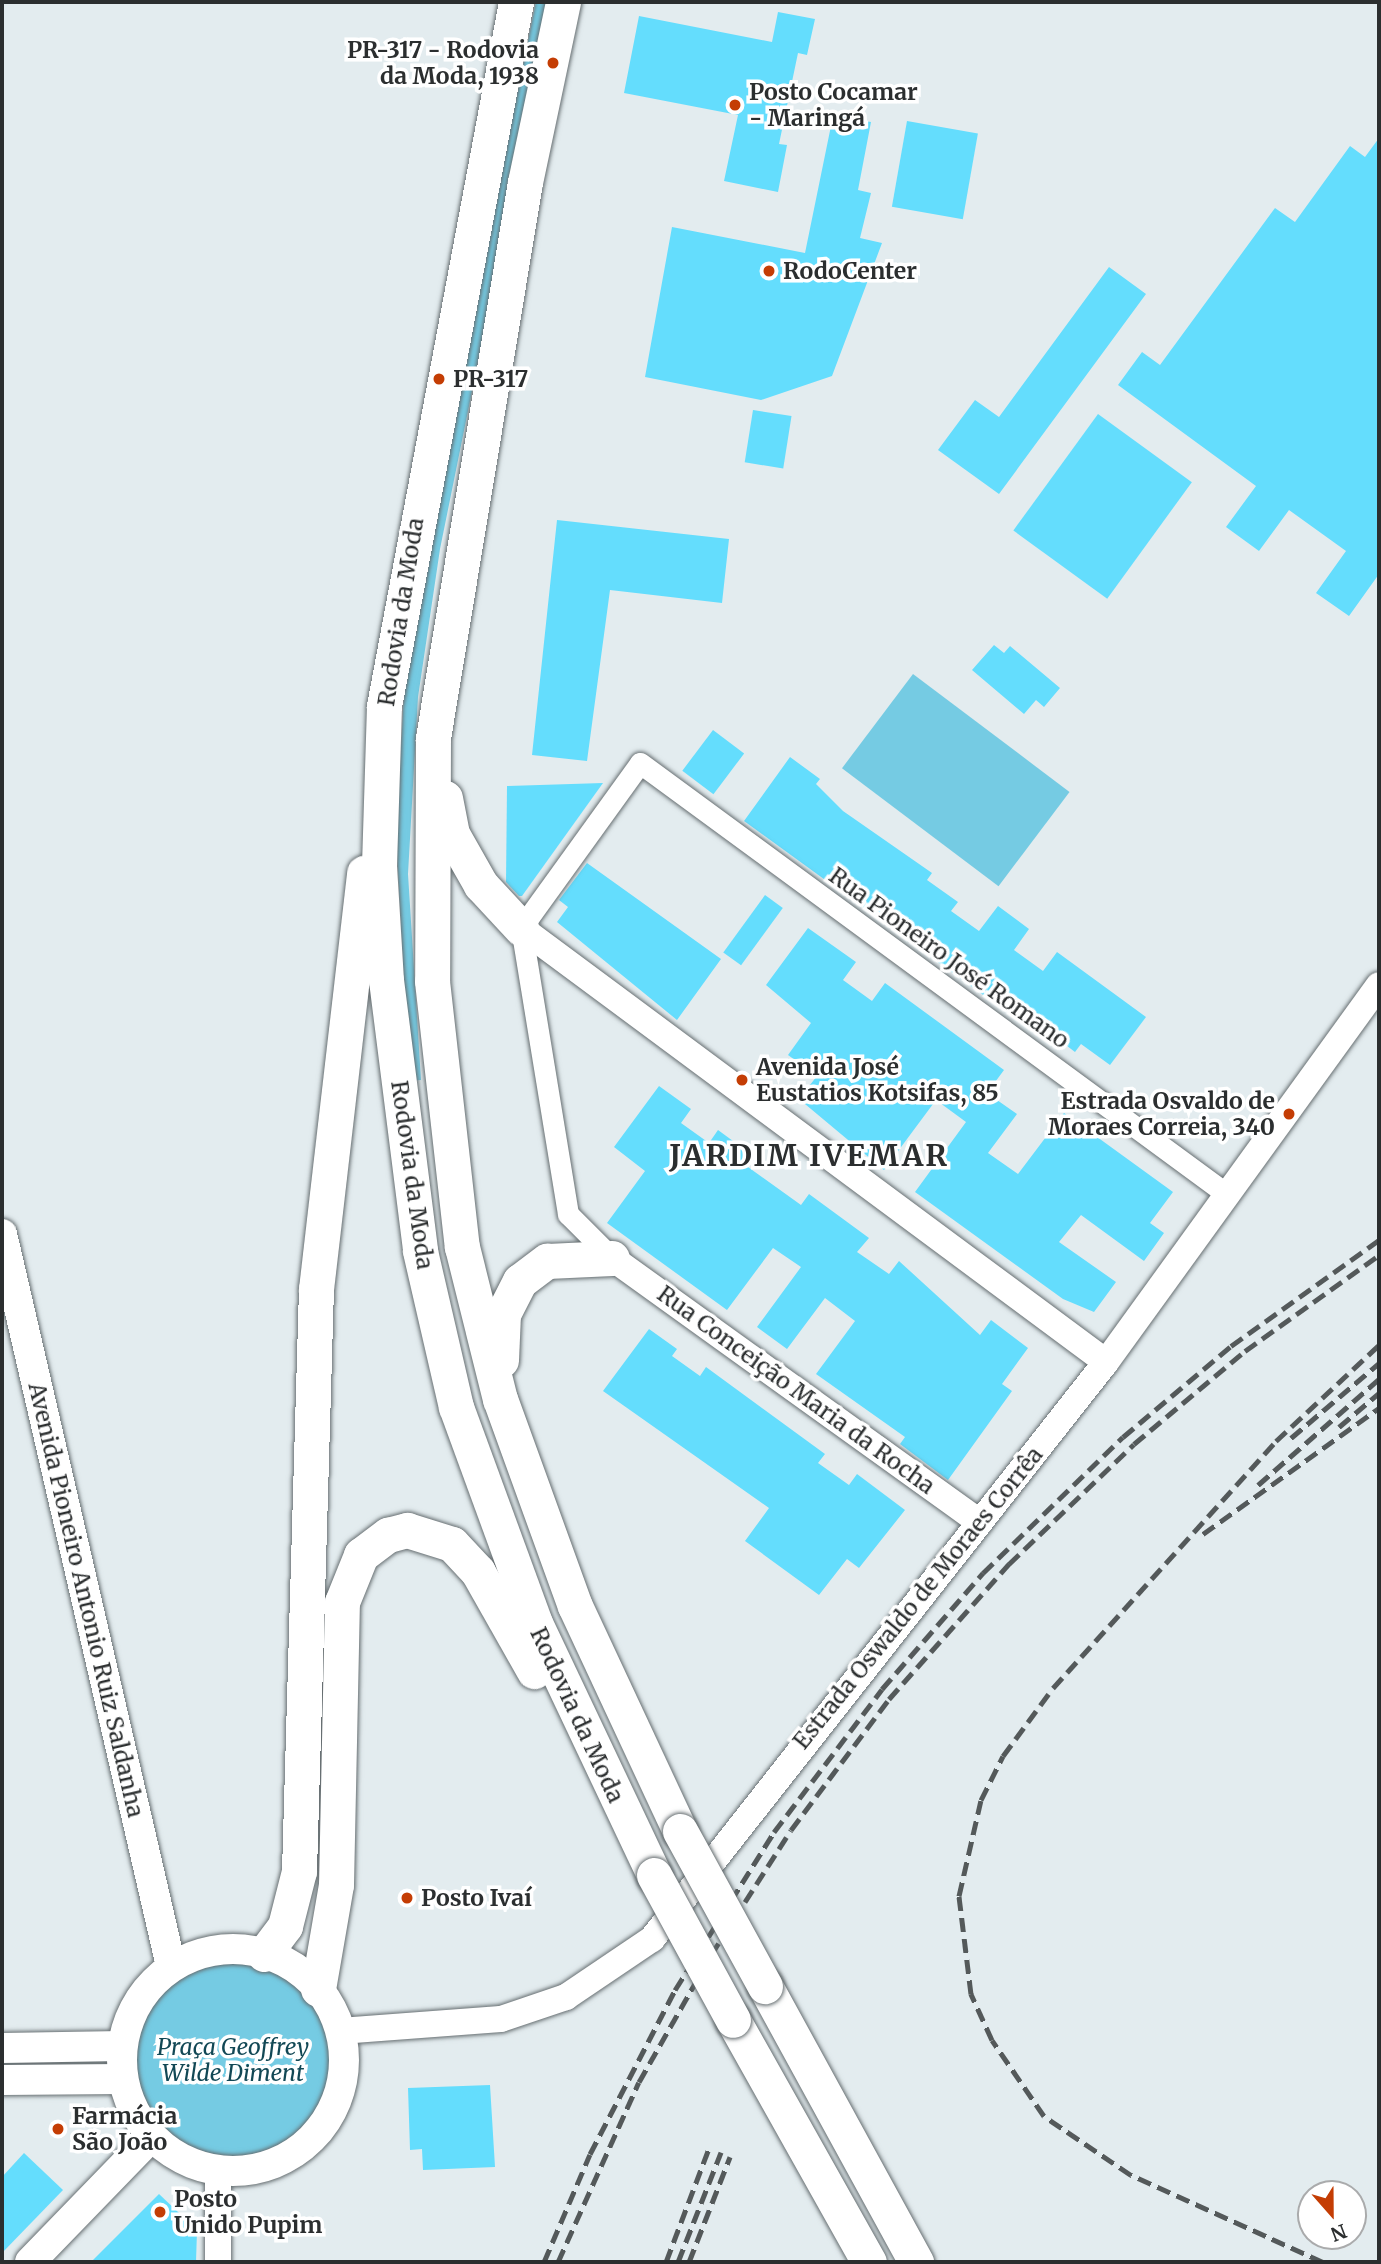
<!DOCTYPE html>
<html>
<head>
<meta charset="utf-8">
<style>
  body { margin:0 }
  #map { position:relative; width:1381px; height:2264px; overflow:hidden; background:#e3ecef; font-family:Merriweather,serif }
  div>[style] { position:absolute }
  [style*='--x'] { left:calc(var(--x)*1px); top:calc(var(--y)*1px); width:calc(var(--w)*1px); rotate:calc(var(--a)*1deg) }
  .green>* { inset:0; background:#75cbe3; transform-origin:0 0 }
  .round { border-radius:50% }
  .building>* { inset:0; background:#64ddfd; transform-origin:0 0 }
  .roads { filter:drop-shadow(0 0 2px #666e71) drop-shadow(0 0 2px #666e71) }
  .minor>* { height:21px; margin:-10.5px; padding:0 10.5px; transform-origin:10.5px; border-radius:10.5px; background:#fff }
  .tertiary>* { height:26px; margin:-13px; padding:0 13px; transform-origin:13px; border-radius:13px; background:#fff }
  .secondary>* { height:30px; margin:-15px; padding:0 15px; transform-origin:15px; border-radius:15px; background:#fff }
  .secondary>.ring { margin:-15px; padding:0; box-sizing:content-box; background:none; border:30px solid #fff; border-radius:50% }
  .trunk>* { height:35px; margin:-17.5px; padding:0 17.5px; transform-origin:17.5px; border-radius:17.5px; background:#fff }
  .rail>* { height:5px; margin-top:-2.5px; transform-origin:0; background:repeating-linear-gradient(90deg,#54595a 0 14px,transparent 0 21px) }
  .bridges { filter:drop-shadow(0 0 2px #666e71) drop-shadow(0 0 2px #666e71) }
  .trunk-bridge>* { height:35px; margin:-17.5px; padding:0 17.5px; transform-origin:17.5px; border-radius:17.5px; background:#fff }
  .dots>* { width:19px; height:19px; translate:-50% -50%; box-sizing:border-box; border:4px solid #fff; border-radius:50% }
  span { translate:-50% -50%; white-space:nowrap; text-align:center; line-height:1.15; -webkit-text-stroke:7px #fff; paint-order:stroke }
  .poi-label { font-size:23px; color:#2b2e2f; font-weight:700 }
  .right { translate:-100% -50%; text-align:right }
  .left { translate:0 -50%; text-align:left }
  .street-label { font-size:23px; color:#2b2e2f }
  .park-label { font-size:23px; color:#124855; font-style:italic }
  .district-label { font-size:30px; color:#2b2e2f; font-weight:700; letter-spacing:2px }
  .frame { position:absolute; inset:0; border:4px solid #2b2e2f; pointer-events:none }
  .north { position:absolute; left:1297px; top:2180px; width:70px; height:70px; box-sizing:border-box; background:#fff; border:2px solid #aaabac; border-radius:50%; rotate:159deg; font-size:19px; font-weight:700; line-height:28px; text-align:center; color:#2b2e2f }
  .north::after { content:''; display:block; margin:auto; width:24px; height:32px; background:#c43d04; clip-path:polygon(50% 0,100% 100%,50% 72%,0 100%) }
</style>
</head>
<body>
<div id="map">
  <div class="green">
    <i style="clip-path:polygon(536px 2px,551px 2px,440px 549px,418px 697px,408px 874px,421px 1080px,409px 1081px,396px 833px,404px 695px,425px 542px)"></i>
    <i style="left:913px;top:674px;width:196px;height:118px;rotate:37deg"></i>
    <i class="round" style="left:122px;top:1949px;width:222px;height:222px"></i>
  </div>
  <div class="building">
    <i style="clip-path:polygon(778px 12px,815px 19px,807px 55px,798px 53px,779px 144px,787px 145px,778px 192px,724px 181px,738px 115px,624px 93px,639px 16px,772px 42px)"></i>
    <i style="clip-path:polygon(833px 116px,871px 122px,858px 190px,871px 193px,860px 238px,882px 243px,832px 376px,761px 400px,645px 377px,672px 227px,805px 253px)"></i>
    <i style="left:907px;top:121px;width:72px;height:87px;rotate:10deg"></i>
    <i style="clip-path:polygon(1379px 138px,1379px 574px,1349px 616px,1316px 593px,1346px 551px,1289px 510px,1259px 551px,1226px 527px,1256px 486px,1118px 385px,1142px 352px,1160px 365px,1275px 208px,1295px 222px,1350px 146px,1365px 157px)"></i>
    <i style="clip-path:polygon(1109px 267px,1146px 294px,999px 494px,938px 450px,975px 400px,999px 417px)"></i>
    <i style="left:753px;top:410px;width:39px;height:53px;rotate:9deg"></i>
    <i style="left:1098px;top:414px;width:116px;height:144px;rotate:36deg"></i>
    <i style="clip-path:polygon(557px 520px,729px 539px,722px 603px,610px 590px,587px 761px,532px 755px)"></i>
    <i style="clip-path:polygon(994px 645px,1004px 653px,1010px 646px,1060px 688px,1044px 707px,1036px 700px,1024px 714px,972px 670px)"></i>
    <i style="left:713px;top:730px;width:39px;height:51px;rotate:37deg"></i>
    <i style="clip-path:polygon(790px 757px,820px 779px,816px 784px,843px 811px,932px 873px,927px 880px,958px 902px,951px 911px,979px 931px,998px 906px,1029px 929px,1014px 950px,1043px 971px,1057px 952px,1146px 1017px,1110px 1065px,1081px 1044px,1075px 1052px,1046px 1030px,1041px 1037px,744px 821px)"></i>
    <i style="clip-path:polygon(603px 783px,522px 896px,519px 896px,506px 882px,507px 786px)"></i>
    <i style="clip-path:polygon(587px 863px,721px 959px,677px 1020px,557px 922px,568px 907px,559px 900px)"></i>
    <i style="left:765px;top:895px;width:22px;height:71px;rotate:36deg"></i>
    <i style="clip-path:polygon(808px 928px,856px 962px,843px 980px,872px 1001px,885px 983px,1004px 1070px,987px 1093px,1017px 1114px,988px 1153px,1018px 1174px,1064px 1113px,1173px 1192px,1150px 1223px,1164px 1233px,1144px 1261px,1081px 1215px,1059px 1242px,1116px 1282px,1094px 1312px,1063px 1299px,915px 1192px,966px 1122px,936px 1100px,884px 1170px,799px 1099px,817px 1076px,788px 1055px,811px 1023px,766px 985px)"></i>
    <i style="clip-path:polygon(659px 1086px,691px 1109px,681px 1123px,709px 1143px,718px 1130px,748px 1152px,741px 1162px,801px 1205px,809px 1194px,869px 1238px,857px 1252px,889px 1274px,899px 1261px,980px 1335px,991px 1320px,1028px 1348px,1002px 1384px,1012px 1391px,948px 1480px,900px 1444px,905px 1437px,816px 1374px,855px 1321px,825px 1298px,787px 1349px,757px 1327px,801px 1267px,773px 1248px,727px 1310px,607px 1223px,645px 1171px,614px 1147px)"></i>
    <i style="clip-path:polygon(649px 1329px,677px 1349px,672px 1356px,700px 1376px,706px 1367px,825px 1454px,818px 1463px,849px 1485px,857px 1474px,905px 1510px,859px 1568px,847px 1559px,819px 1595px,745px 1541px,769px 1508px,603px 1391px)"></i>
    <i style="clip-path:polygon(490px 2085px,495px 2167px,423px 2170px,422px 2149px,410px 2150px,408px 2088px)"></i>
    <i style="clip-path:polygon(24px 2153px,63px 2190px,2px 2253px,2px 2177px)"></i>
    <i style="clip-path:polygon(159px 2194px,197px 2230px,196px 2262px,91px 2262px)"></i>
  </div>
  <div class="roads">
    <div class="minor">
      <i style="--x:612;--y:1258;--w:62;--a:-135"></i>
      <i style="--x:568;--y:1214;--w:290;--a:-99.3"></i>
      <i style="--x:521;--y:928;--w:203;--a:-54.2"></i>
      <i style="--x:640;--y:763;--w:730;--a:36.3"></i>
    </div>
    <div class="tertiary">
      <i style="--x:521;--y:928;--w:728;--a:36.57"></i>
      <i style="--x:612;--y:1258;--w:453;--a:35.7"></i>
      <i style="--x:340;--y:2031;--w:161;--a:-4.3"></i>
      <i style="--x:501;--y:2019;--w:69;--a:-18.7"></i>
      <i style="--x:566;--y:1997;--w:104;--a:-34"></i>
      <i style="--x:652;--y:1939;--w:734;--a:-51.8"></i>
      <i style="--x:1106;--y:1362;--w:465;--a:-54.1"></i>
      <i style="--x:218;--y:2262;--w:91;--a:-90"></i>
    </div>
    <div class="secondary">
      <i style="--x:2;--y:1234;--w:751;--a:77"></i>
      <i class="ring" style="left:122px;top:1949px;width:192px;height:192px"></i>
      <i style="--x:2;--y:2048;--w:120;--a:-1"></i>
      <i style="--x:2;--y:2080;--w:120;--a:-0.5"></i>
      <i style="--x:30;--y:2262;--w:174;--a:-45.9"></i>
    </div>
    <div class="trunk">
      <i style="--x:516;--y:2;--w:716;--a:100.62"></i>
      <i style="--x:384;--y:706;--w:160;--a:91.8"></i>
      <i style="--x:379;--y:866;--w:114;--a:86.5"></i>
      <i style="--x:386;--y:980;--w:273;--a:82.8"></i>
      <i style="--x:420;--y:1251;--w:160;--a:77"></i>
      <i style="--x:456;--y:1407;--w:230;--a:69.9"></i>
      <i style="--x:535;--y:1623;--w:279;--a:64.7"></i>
      <i style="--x:563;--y:2;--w:184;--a:101.9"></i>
      <i style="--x:525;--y:182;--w:564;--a:99.4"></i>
      <i style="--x:433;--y:738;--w:243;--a:90.2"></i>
      <i style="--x:432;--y:981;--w:268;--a:83.6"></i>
      <i style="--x:462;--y:1247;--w:157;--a:76"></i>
      <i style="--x:500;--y:1399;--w:220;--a:70.1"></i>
      <i style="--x:575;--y:1606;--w:248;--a:65"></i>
      <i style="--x:445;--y:798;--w:37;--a:79"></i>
      <i style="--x:452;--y:834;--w:59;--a:60.4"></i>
      <i style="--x:481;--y:885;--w:59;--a:47.1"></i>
      <i style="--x:501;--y:1360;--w:46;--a:-87.5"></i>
      <i style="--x:503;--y:1314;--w:37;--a:-63"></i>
      <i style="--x:520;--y:1281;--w:34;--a:-37"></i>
      <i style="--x:547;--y:1261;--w:65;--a:-2.6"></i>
      <i style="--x:264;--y:1954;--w:35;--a:-53"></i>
      <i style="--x:285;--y:1926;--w:57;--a:-75.7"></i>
      <i style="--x:299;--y:1871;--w:582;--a:-88.33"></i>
      <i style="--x:316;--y:1289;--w:419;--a:-83.4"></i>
      <i style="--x:765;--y:1986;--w:315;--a:61.3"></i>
      <i style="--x:318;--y:1989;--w:106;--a:-80.2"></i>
      <i style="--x:336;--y:1885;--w:283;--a:-88.8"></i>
      <i style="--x:342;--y:1602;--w:51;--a:-68"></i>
      <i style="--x:361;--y:1555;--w:34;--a:-37"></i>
      <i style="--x:388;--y:1535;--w:20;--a:-15"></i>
      <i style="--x:407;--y:1530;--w:47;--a:17.3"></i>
      <i style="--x:452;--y:1544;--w:38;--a:47"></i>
      <i style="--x:478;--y:1572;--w:114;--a:60.5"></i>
      <i style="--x:733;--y:2020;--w:278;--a:60.7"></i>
    </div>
  </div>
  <div class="rail">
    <i style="--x:1339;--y:1427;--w:52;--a:-40.4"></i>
    <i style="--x:1291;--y:1438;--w:116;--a:-40.4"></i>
    <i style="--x:1258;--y:1485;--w:161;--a:-41.2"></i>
    <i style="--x:1203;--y:1534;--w:216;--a:-35.6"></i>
    <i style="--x:544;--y:2262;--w:117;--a:-66.9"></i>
    <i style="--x:590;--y:2154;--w:185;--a:-62.6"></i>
    <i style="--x:675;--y:1990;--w:186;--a:-57.9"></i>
    <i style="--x:774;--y:1832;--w:179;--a:-52.9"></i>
    <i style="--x:882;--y:1689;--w:154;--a:-49"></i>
    <i style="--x:983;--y:1573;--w:195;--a:-44.2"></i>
    <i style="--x:1123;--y:1437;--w:141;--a:-40.1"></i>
    <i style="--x:1231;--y:1346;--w:182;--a:-35.6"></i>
    <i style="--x:558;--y:2262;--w:197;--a:-65.8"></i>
    <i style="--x:639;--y:2082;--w:146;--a:-60.4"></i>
    <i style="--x:711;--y:1955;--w:148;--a:-57.4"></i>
    <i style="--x:791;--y:1830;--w:164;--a:-53.2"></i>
    <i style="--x:889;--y:1699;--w:181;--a:-48.4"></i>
    <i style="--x:1009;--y:1564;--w:173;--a:-43.8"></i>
    <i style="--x:1134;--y:1444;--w:145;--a:-40"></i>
    <i style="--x:1245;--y:1351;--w:165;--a:-35.6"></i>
    <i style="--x:666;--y:2262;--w:122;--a:-69.3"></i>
    <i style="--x:678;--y:2262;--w:118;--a:-68.6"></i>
    <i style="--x:689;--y:2262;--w:113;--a:-68.7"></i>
    <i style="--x:1323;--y:2262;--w:211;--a:-155.6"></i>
    <i style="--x:1131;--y:2175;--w:105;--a:-145.9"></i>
    <i style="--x:1044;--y:2116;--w:92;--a:-124.4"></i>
    <i style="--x:992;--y:2040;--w:51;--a:-114.5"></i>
    <i style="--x:971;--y:1994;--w:99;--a:-97"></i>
    <i style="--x:959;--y:1896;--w:98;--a:-77.1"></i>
    <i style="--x:981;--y:1800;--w:49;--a:-63.4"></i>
    <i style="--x:1003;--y:1756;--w:84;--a:-53.7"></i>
    <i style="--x:1053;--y:1688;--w:333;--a:-47.9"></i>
    <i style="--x:1276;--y:1441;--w:141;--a:-43"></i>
  </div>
  <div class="bridges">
    <div class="trunk-bridge">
      <i style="--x:680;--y:1831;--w:177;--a:61.3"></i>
      <i style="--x:654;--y:1875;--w:165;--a:61.4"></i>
    </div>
  </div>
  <div class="dots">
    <i style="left:553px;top:63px;background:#c43d04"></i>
    <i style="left:735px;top:105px;background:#c43d04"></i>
    <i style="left:769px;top:271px;background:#c43d04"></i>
    <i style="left:439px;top:379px;background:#c43d04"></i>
    <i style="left:742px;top:1080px;background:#c43d04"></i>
    <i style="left:1289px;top:1114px;background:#c43d04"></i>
    <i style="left:407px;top:1898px;background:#c43d04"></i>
    <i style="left:58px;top:2129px;background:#c43d04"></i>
    <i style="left:160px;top:2212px;background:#c43d04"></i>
  </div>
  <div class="poi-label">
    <span class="right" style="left:539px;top:63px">PR-317 - Rodovia<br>da Moda, 1938</span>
    <span class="left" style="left:749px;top:105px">Posto Cocamar<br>- Maringá</span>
    <span class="left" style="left:783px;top:271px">RodoCenter</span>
    <span class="left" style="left:453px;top:379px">PR-317</span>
    <span class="left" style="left:756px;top:1080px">Avenida José<br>Eustatios Kotsifas, 85</span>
    <span class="right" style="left:1275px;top:1114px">Estrada Osvaldo de<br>Moraes Correia, 340</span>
    <span class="left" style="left:421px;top:1898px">Posto Ivaí</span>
    <span class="left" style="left:72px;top:2129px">Farmácia<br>São João</span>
    <span class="left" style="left:174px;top:2212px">Posto<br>Unido Pupim</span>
  </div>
  <div class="street-label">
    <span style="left:401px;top:612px;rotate:-81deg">Rodovia da Moda</span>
    <span style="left:949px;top:958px;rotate:36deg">Rua Pioneiro José Romano</span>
    <span style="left:412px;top:1175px;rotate:82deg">Rodovia da Moda</span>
    <span style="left:796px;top:1390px;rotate:36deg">Rua Conceição Maria da Rocha</span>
    <span style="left:918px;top:1598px;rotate:-51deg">Estrada Oswaldo de Moraes Corrêa</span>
    <span style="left:86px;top:1600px;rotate:77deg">Avenida Pioneiro Antonio Ruiz Saldanha</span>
    <span style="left:577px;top:1715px;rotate:65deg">Rodovia da Moda</span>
  </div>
  <div class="park-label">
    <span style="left:233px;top:2060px">Praça Geoffrey<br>Wilde Diment</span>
  </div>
  <div class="district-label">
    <span style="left:809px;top:1155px">JARDIM IVEMAR</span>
  </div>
  <div class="frame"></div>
  <div class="north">N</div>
</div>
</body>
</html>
